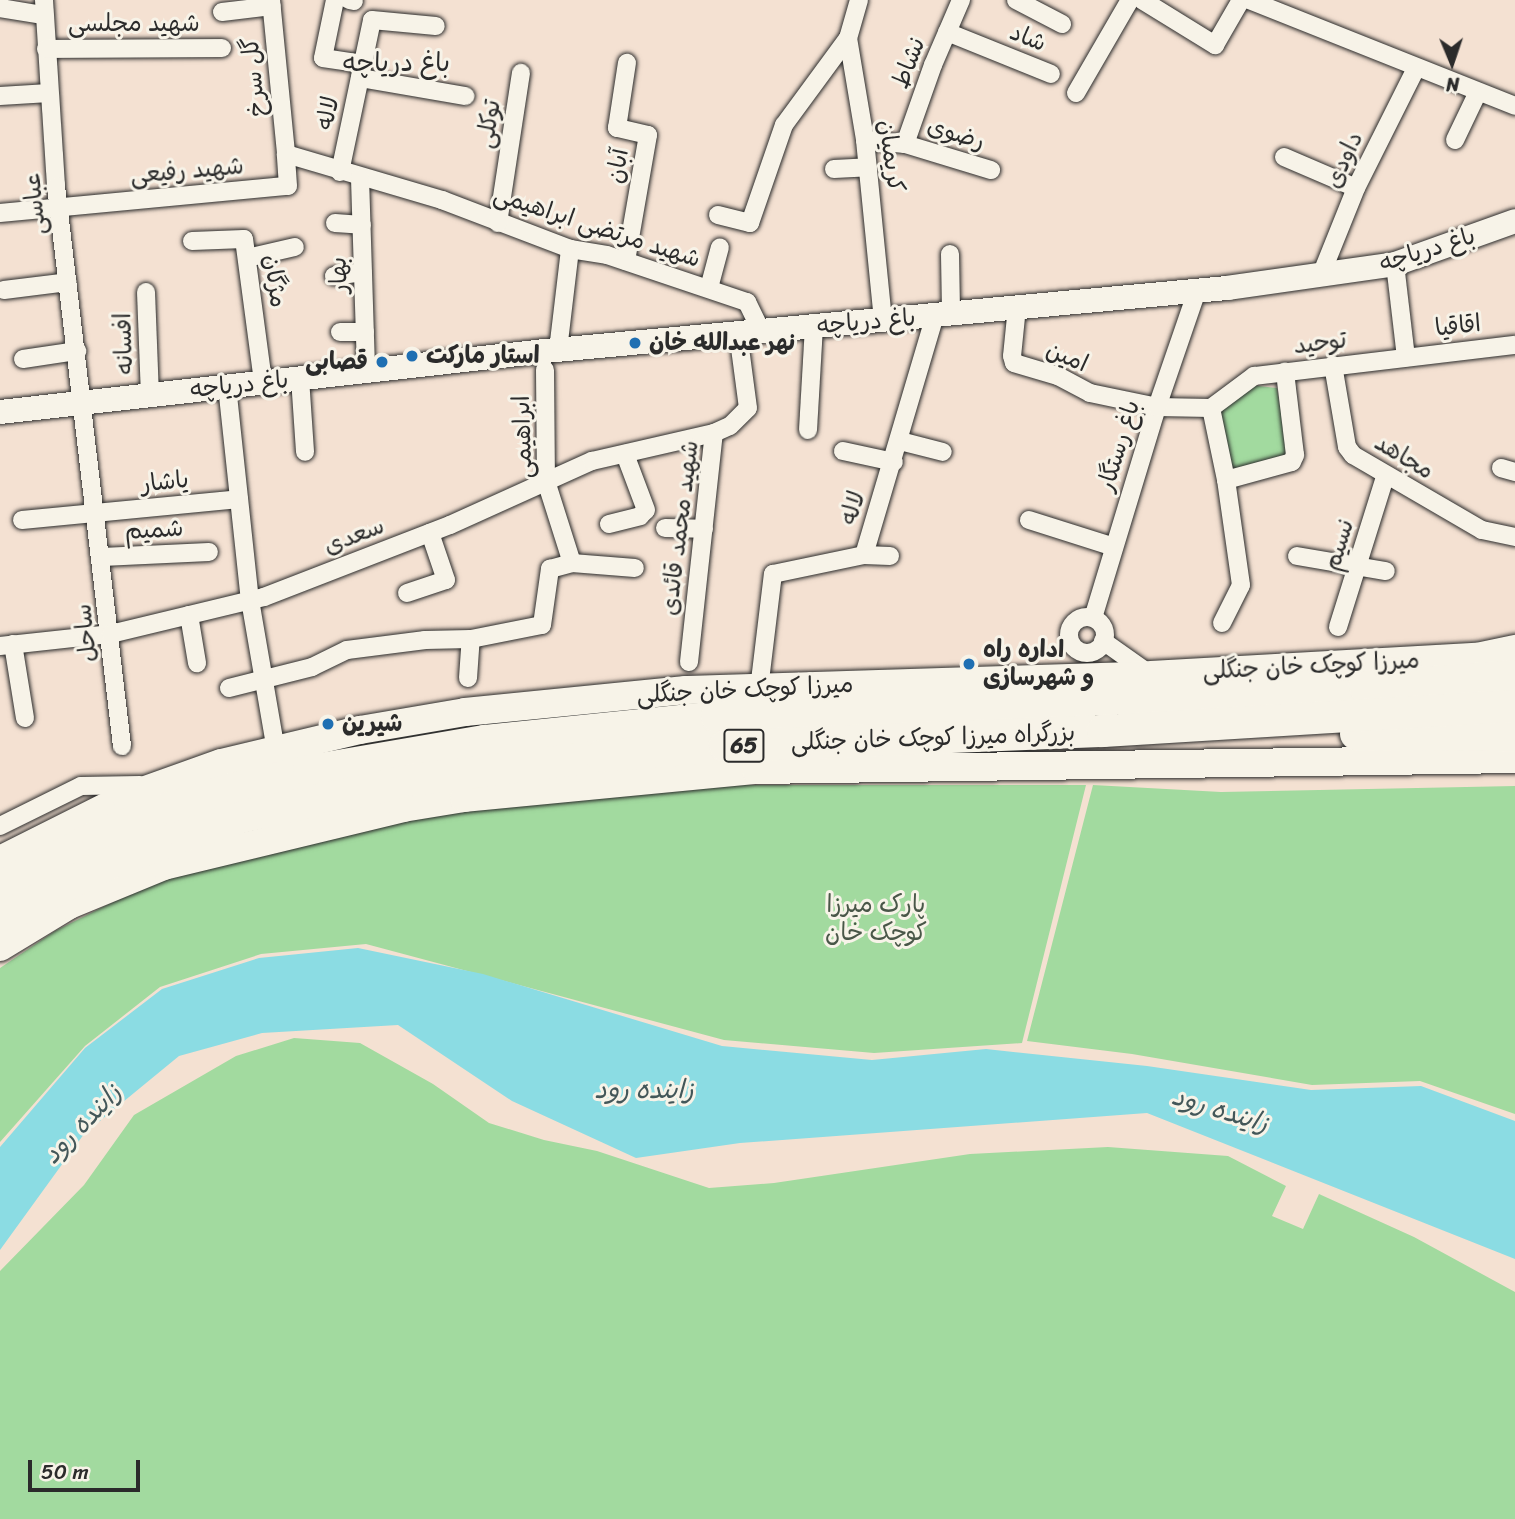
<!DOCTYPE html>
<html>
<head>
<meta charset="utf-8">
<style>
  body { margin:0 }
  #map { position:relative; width:1515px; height:1519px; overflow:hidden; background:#f4e1d2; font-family:Sriracha,"Playpen Sans Arabic",sans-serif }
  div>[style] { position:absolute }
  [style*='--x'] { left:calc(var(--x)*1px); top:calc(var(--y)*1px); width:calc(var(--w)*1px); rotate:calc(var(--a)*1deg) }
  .green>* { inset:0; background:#a2da9f }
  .water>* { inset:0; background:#8bdce3 }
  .roads { filter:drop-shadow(0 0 2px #2b2b2b) drop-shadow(0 0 2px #2b2b2b) }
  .street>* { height:18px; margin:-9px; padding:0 9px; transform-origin:9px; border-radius:9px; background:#f7f3e8 }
  .street>.ring { margin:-9px; padding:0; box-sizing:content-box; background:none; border:18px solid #f7f3e8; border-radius:50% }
  .secondary>* { height:24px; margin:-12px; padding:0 12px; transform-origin:12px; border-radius:12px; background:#f7f3e8 }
  .primary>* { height:28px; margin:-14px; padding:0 14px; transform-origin:14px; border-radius:14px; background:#f7f3e8 }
  .highway>* { height:32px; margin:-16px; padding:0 16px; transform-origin:16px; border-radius:16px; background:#f7f3e8 }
  .dots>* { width:19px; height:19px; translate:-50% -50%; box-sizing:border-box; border:4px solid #f7f3e8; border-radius:50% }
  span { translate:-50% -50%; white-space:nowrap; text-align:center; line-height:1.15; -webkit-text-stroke:6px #f7f3e8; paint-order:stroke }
  .shield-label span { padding:2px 5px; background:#f7f3e8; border:2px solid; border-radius:5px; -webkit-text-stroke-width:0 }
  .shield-label { font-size:23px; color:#2b2b2b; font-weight:700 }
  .street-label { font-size:24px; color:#2b2b2b }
  .poi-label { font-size:24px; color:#2b2b2b; font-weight:700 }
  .left { translate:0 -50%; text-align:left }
  .right { translate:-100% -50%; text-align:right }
  .park-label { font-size:24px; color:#495748 }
  .neighbourhood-label { font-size:26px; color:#2b2b2b }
  .water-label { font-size:26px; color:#435759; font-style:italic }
  .north { position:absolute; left:1417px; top:28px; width:70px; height:70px; -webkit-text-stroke:5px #f7f3e8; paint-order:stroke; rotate:178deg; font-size:19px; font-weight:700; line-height:28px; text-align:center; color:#2b2b2b }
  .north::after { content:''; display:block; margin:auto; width:24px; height:32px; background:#2b2b2b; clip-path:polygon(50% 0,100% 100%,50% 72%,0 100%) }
  .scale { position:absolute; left:28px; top:1460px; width:112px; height:32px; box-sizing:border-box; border:4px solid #2b2b2b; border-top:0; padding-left:9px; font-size:21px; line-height:24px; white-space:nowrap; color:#2b2b2b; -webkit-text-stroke:5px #f7f3e8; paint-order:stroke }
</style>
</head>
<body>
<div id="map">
  <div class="green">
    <i style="clip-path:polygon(1250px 385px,1277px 388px,1288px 454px,1228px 474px,1220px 412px)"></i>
    <i style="clip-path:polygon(729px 785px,1086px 785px,1022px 1043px,874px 1053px,724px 1040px,366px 944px,261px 954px,160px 987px,85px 1046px,0 1142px,0 968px,55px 931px,137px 890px,207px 864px,405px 817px)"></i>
    <i style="clip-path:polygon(1093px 785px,1221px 792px,1515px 786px,1515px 1114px,1420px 1081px,1312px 1085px,1132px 1054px,1027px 1041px)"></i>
    <i style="clip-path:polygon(294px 1038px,360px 1043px,433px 1084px,489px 1123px,544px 1140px,597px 1151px,709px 1188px,774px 1183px,970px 1154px,1108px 1147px,1228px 1156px,1286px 1186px,1272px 1216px,1303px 1229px,1319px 1194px,1414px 1237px,1515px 1292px,1515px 1519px,0 1519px,0 1271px,84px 1185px,134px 1115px,236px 1056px)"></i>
  </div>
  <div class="water">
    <i style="clip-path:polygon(358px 948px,483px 974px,722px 1046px,872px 1060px,986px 1049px,1147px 1066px,1311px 1090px,1421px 1086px,1515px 1121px,1515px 1259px,1147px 1113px,740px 1143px,636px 1158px,512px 1101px,398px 1025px,262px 1033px,179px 1056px,84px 1134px,0 1250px,0 1147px,85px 1048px,162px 989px,259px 958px)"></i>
  </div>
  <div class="roads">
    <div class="street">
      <i style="--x:44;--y:0;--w:186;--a:86.3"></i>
      <i style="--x:56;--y:186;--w:564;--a:83.28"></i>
      <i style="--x:271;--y:0;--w:155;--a:84.4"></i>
      <i style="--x:286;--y:154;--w:163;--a:16.4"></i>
      <i style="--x:442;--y:200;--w:137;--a:20.9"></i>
      <i style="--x:570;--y:249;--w:37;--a:9"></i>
      <i style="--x:607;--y:255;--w:148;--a:18.6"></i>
      <i style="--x:747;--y:302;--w:32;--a:64"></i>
      <i style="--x:335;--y:0;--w:59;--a:101.7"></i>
      <i style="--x:323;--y:58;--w:40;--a:8.5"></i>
      <i style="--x:349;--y:0;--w:5;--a:11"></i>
      <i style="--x:859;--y:0;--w:40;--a:106"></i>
      <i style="--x:848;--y:38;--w:103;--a:80.5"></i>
      <i style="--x:865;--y:140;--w:181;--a:84.3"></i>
      <i style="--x:1016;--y:0;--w:52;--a:27.6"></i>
      <i style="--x:1142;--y:0;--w:86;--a:31.7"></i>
      <i style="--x:1215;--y:45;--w:52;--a:-60"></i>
      <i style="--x:1249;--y:0;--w:286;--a:21.7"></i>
      <i style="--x:0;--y:8;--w:44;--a:9.2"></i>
      <i style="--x:222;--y:12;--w:50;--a:-6.8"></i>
      <i style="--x:947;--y:32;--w:112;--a:22"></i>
      <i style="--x:46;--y:49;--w:176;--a:-0.3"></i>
      <i style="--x:360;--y:78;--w:107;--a:9.7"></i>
      <i style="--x:1076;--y:93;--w:108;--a:-59.9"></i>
      <i style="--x:0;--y:96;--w:49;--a:-3.5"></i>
      <i style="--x:865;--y:140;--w:40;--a:5.7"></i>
      <i style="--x:905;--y:144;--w:90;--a:16.8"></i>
      <i style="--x:1455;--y:140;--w:53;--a:-64.4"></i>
      <i style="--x:905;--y:144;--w:84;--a:-70.5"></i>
      <i style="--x:933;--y:65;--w:71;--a:-66.7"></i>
      <i style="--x:1284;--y:157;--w:78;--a:23.3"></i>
      <i style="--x:834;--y:169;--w:34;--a:-3"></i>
      <i style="--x:340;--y:172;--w:155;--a:-78.1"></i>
      <i style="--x:372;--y:20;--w:64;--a:5.4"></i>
      <i style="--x:360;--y:178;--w:193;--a:88.2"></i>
      <i style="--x:0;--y:213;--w:289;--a:-5.4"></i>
      <i style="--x:288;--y:186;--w:32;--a:-94"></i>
      <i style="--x:718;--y:215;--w:33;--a:14"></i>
      <i style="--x:750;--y:223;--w:104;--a:-70.9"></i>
      <i style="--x:784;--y:125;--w:108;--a:-53.7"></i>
      <i style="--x:335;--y:223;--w:27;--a:4"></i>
      <i style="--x:498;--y:223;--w:152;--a:-81.3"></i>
      <i style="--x:192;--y:241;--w:52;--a:-2.2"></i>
      <i style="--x:244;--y:239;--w:144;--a:82.4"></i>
      <i style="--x:950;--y:254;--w:60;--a:89"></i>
      <i style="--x:247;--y:258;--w:49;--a:-12.9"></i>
      <i style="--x:626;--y:261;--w:128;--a:-80.1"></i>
      <i style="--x:648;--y:135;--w:32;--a:-167"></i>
      <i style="--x:617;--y:128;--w:66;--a:-81.3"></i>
      <i style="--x:1395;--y:264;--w:94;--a:83.3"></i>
      <i style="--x:1321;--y:275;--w:94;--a:-68.1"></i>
      <i style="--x:1356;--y:188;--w:134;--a:-63.4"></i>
      <i style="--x:334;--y:276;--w:29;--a:-8"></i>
      <i style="--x:709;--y:288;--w:42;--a:-75"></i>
      <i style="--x:4;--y:290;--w:64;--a:-7.1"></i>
      <i style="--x:146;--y:292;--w:103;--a:87.8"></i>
      <i style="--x:1017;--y:307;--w:49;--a:95.8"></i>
      <i style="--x:1012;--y:356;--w:7;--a:74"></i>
      <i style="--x:1014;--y:363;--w:46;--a:16.5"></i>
      <i style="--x:1058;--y:376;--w:36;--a:28"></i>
      <i style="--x:1090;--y:393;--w:68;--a:11.8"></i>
      <i style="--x:1157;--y:407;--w:54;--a:1.1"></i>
      <i style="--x:1211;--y:408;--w:54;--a:-36.7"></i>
      <i style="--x:1254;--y:376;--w:263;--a:-6.8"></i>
      <i style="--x:340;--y:332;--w:25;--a:0"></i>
      <i style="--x:558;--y:350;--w:102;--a:-83.2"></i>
      <i style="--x:23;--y:359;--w:55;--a:-8.4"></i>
      <i style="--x:1333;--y:365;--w:83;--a:80.3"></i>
      <i style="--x:1347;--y:447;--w:10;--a:53"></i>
      <i style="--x:1353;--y:455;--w:149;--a:30.2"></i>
      <i style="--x:1482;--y:530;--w:34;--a:12"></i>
      <i style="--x:545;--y:370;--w:111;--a:89.5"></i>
      <i style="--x:546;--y:481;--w:86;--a:72.4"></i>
      <i style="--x:572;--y:563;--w:63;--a:4.5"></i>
      <i style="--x:300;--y:378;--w:74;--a:86.1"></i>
      <i style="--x:227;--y:386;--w:215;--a:83.9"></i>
      <i style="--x:250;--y:600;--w:152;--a:80.2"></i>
      <i style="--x:1211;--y:408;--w:74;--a:78.2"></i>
      <i style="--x:1226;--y:480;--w:68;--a:-15.3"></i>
      <i style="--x:1292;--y:462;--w:8;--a:-67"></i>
      <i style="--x:1295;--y:455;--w:84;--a:-96.9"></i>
      <i style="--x:808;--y:430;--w:104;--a:-86.7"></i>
      <i style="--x:900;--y:441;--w:44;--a:14.3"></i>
      <i style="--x:843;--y:451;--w:52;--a:12.2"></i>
      <i style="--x:1501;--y:468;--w:15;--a:16"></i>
      <i style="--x:22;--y:520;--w:218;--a:-5.5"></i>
      <i style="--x:1029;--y:520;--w:89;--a:17.6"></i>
      <i style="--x:609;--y:524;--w:32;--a:-14"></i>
      <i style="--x:640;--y:516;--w:8;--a:-45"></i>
      <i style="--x:646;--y:510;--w:60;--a:-110.6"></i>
      <i style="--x:665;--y:528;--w:39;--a:1"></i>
      <i style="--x:864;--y:555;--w:249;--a:-73.5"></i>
      <i style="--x:1297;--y:556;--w:90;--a:9.6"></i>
      <i style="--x:102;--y:557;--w:107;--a:-2.7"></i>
      <i style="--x:407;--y:593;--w:41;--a:-18.4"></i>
      <i style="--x:446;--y:580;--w:50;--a:-108.8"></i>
      <i style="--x:189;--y:615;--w:49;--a:80.5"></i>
      <i class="ring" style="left:1069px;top:617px;width:18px;height:18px"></i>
      <i style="--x:1093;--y:618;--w:220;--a:-73.1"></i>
      <i style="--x:1157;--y:407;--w:123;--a:-71"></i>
      <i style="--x:1222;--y:623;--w:42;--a:-63.4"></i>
      <i style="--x:1241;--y:585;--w:106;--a:-98.1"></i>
      <i style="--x:1338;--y:627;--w:157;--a:-72.6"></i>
      <i style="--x:1103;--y:641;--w:59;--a:35.3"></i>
      <i style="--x:13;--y:644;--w:75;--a:80.8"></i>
      <i style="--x:0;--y:646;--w:112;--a:-6.2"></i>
      <i style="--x:111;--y:634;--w:157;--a:-13.6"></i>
      <i style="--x:264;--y:597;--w:199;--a:-21.2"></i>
      <i style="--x:450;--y:525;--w:156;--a:-24.3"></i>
      <i style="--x:592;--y:461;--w:125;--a:-12.9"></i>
      <i style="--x:689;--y:662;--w:230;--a:-83.8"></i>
      <i style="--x:714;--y:433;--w:17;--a:-24"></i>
      <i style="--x:730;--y:426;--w:25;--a:-45"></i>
      <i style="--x:748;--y:408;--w:76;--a:-97.6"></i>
      <i style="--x:468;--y:678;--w:39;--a:-86"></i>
      <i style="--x:229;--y:688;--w:86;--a:-14.2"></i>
      <i style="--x:312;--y:667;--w:39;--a:-26"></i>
      <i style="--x:347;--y:650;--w:79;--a:-7.3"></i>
      <i style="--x:425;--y:640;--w:46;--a:-1.2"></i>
      <i style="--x:471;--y:639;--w:72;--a:-11.2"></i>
      <i style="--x:542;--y:625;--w:57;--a:-81.9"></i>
      <i style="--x:550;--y:569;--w:23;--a:-15"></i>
      <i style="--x:759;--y:689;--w:116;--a:-83.1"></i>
      <i style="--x:773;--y:574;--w:93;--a:-11.8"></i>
      <i style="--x:864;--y:555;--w:26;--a:2"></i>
      <i style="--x:0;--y:826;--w:90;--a:-26.3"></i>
      <i style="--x:81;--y:786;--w:59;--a:-1"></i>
    </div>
    <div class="secondary">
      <i style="--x:0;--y:412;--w:548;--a:-6.39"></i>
      <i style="--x:545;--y:351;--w:685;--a:-5.28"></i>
      <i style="--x:1227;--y:288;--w:170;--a:-8.1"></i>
      <i style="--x:1395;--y:264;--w:127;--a:-19.7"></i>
    </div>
    <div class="primary">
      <i style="--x:0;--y:860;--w:141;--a:-26.6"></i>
      <i style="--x:126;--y:797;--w:101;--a:-19.7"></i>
      <i style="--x:221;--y:763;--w:143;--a:-13.4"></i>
      <i style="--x:360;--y:730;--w:107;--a:-9.7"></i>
      <i style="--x:465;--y:712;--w:222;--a:-5.7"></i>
      <i style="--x:686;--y:690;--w:465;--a:-1.8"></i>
      <i style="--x:1151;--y:675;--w:326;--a:-3.2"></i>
      <i style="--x:1477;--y:657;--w:39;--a:-12"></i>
      <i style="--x:0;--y:947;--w:81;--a:-31.3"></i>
      <i style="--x:69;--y:905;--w:103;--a:-22.3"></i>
      <i style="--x:164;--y:866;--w:246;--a:-13.6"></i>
      <i style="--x:403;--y:808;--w:62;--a:-9.3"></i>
      <i style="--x:464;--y:798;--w:293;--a:-5.5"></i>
      <i style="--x:756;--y:770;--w:759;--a:-0.83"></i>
    </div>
    <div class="highway">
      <i style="--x:1356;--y:734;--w:159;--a:0.4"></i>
      <i style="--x:0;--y:887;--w:110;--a:-27.7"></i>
      <i style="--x:97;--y:836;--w:77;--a:-21.3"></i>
      <i style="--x:169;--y:808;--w:69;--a:-16.9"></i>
      <i style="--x:235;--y:788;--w:76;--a:-12.9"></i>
      <i style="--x:309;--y:771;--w:179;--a:-9.7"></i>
      <i style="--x:485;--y:741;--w:233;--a:-5.9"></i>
      <i style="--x:717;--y:717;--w:649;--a:-2.65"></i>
      <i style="--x:1365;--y:687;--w:150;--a:-4.2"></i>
      <i style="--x:0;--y:919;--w:123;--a:-27"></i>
      <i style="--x:110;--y:863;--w:80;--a:-20.5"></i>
      <i style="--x:185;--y:835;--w:63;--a:-17.6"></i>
      <i style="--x:245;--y:816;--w:171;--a:-12.2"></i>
      <i style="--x:412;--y:780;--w:191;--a:-7.2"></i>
      <i style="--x:601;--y:756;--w:124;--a:-4.6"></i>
      <i style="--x:725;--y:746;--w:378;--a:-2.3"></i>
      <i style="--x:1103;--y:731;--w:413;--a:-3.5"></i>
    </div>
  </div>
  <div class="dots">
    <i style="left:635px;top:343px;background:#1f6fb2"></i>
    <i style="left:412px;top:356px;background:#1f6fb2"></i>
    <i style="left:382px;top:362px;background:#1f6fb2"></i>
    <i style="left:969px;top:664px;background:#1f6fb2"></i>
    <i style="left:328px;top:724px;background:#1f6fb2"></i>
  </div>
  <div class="shield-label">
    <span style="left:744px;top:746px">65</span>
  </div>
  <div class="street-label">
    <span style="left:134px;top:24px">شهید مجلسی</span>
    <span style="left:1028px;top:38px;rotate:22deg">شاد</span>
    <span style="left:909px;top:63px;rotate:-69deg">نشاط</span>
    <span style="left:254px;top:77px;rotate:-95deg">گل سرخ</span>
    <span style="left:328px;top:113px;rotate:-78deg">لاله</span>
    <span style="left:489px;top:124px;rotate:-81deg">توکلی</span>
    <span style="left:956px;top:134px;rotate:17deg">رضوی</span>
    <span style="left:891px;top:156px;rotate:82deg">کریمیان</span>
    <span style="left:1344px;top:160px;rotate:-65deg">داودی</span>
    <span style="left:618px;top:166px;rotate:-80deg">آبان</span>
    <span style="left:187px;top:171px;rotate:-5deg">شهید رفیعی</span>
    <span style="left:35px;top:204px;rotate:-96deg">عباسی</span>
    <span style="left:597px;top:227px;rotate:18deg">شهید مرتضی ابراهیمی</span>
    <span style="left:1427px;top:250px;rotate:-17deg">باغ دریاچه</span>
    <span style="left:339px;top:275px;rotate:-92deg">بهار</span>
    <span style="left:275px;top:281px;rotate:82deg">مژگان</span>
    <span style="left:866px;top:322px;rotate:-5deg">باغ دریاچه</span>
    <span style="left:1458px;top:326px;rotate:-6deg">اقاقیا</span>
    <span style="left:1320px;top:343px;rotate:-7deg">توحید</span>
    <span style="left:124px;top:344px;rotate:-92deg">افسانه</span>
    <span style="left:1067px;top:357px;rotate:23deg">امین</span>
    <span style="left:239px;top:385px;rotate:-6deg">باغ دریاچه</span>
    <span style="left:523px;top:437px;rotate:-92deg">ابراهیمی</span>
    <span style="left:1119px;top:446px;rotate:-73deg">باغ رستگار</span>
    <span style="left:1404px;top:457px;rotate:31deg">مجاهد</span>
    <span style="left:165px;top:482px;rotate:-6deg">یاشار</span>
    <span style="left:853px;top:508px;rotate:-72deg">لاله</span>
    <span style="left:680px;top:528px;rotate:-83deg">شهید محمد قائدی</span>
    <span style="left:154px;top:530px;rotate:-3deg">شمیم</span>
    <span style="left:354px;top:536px;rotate:-21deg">سعدی</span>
    <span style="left:1339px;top:545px;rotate:-73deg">نسیم</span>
    <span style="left:86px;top:633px;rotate:-96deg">ساحل</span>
    <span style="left:1311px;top:666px;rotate:-3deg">میرزا کوچک خان جنگلی</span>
    <span style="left:745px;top:690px;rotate:-3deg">میرزا کوچک خان جنگلی</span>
    <span style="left:933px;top:738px;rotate:-2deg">بزرگراه میرزا کوچک خان جنگلی</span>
  </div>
  <div class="poi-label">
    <span class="left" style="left:649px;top:343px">نهر عبدالله خان</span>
    <span class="left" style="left:426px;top:356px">استار مارکت</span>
    <span class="right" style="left:368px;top:362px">قصابی</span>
    <span class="left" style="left:983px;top:664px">اداره راه<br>و شهرسازی</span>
    <span class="left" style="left:342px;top:724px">شیرین</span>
  </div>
  <div class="park-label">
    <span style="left:876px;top:919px">پارک میرزا<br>کوچک خان</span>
  </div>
  <div class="neighbourhood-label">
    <span style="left:396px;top:63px">باغ دریاچه</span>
  </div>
  <div class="water-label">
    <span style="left:644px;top:1090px">زاینده رود</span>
    <span style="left:1220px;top:1110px;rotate:17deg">زاینده رود</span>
    <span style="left:82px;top:1124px;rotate:-46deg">زاینده رود</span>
  </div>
  <div class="north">N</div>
  <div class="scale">50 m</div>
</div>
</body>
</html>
